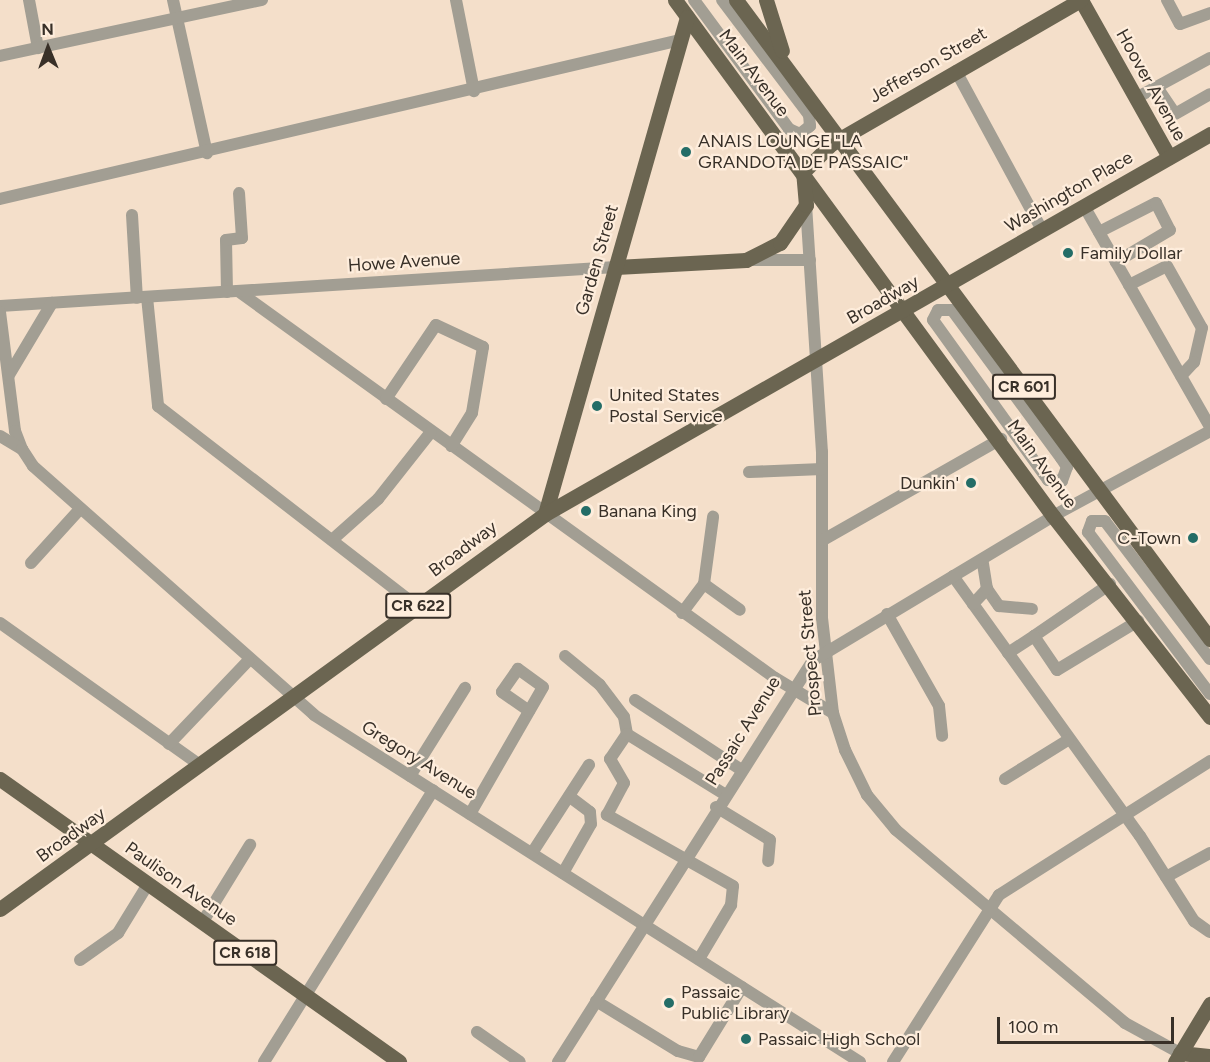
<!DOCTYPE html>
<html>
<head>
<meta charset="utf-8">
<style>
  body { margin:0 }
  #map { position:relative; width:1210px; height:1062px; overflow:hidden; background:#f4dfca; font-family:Figtree,sans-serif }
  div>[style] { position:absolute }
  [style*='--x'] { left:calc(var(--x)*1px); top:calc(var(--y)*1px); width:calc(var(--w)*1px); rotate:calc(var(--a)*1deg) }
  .minor>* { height:12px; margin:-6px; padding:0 6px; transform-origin:6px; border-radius:6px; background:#a29e93 }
  .major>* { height:15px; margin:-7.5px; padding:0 7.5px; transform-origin:7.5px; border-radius:7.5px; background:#6b6551 }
  .dots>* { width:16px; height:16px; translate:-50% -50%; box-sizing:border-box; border:3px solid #feeddc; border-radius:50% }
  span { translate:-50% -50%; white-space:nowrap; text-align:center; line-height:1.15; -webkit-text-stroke:4.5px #feeddc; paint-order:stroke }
  .shield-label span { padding:2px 4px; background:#feeddc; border:2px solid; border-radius:4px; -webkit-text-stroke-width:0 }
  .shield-label { font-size:16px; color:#383028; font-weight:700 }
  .street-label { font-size:18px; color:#383028 }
  .poi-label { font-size:18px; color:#383028 }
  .left { translate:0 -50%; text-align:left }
  .right { translate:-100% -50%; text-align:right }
  .north { position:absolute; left:18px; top:18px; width:60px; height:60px; -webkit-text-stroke:4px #feeddc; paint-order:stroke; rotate:359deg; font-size:16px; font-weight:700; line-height:24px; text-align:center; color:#383028 }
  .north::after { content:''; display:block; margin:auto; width:21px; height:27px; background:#383028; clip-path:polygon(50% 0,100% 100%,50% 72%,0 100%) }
  .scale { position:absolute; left:997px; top:1017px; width:177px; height:27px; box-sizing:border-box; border:3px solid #383028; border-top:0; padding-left:8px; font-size:18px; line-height:21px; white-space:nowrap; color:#383028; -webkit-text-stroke:4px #feeddc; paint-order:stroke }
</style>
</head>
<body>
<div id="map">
  <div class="minor">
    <i style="--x:29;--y:0;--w:49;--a:79.4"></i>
    <i style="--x:173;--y:0;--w:157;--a:77.5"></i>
    <i style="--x:456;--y:0;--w:93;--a:78.8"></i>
    <i style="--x:694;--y:0;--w:160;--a:53.6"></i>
    <i style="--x:789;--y:129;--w:12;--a:24"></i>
    <i style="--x:800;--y:134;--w:13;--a:-39"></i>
    <i style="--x:810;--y:126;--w:11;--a:-95"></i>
    <i style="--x:809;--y:115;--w:144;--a:-127.1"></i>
    <i style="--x:1167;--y:0;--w:27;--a:62"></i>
    <i style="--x:1180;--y:24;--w:32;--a:-20"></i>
    <i style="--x:0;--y:56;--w:268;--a:-12.1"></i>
    <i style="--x:956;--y:71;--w:181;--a:61.6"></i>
    <i style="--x:1157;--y:87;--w:32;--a:56"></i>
    <i style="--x:1175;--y:114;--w:40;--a:-29.7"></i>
    <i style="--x:1136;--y:98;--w:84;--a:-28.4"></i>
    <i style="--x:0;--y:199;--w:698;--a:-13.16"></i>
    <i style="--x:806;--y:205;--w:248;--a:86.3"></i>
    <i style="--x:822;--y:452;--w:166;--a:90"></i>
    <i style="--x:822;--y:618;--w:96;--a:83.4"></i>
    <i style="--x:833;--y:713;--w:39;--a:72"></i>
    <i style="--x:845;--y:750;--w:50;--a:63.9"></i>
    <i style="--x:867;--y:795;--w:45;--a:50.4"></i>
    <i style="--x:896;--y:830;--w:299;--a:40.1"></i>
    <i style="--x:1125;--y:1023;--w:63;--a:28.6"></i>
    <i style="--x:1084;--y:206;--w:254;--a:60.3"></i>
    <i style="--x:132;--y:215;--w:83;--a:86.6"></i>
    <i style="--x:1099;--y:232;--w:64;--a:-27"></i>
    <i style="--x:1156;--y:203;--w:30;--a:63"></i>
    <i style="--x:1170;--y:230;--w:63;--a:149.3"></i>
    <i style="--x:746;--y:260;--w:64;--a:0"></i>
    <i style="--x:1129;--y:285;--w:42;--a:-26.6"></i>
    <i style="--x:1167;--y:266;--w:71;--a:60.6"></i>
    <i style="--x:1202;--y:328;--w:35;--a:103"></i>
    <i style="--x:1194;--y:362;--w:19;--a:133"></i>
    <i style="--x:238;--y:291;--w:662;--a:35.78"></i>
    <i style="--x:775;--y:678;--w:68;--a:31.1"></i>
    <i style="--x:227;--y:292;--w:52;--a:-91.1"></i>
    <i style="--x:226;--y:240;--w:16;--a:-7"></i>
    <i style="--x:242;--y:238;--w:45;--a:-93.8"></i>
    <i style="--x:147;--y:297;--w:110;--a:84.2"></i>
    <i style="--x:158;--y:406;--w:329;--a:37.7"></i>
    <i style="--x:0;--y:306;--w:617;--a:-3.62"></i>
    <i style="--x:938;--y:310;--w:14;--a:0"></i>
    <i style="--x:952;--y:310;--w:184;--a:53.6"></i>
    <i style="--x:1061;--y:458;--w:11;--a:56"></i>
    <i style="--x:1067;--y:467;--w:15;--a:110"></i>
    <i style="--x:1062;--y:481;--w:14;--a:-176"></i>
    <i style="--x:1048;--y:480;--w:197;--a:-125.7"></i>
    <i style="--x:933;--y:320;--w:11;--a:-63"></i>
    <i style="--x:0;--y:312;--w:120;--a:82.8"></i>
    <i style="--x:15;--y:431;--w:19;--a:69"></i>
    <i style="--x:9;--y:375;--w:84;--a:-59.2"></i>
    <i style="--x:386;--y:399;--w:89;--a:-56"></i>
    <i style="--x:436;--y:325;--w:52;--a:25.1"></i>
    <i style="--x:483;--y:347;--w:67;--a:99.5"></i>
    <i style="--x:472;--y:413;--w:39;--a:122"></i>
    <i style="--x:0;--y:436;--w:26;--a:31"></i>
    <i style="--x:22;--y:449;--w:20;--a:57"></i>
    <i style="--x:33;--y:466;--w:375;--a:41.5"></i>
    <i style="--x:314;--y:715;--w:647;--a:32.44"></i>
    <i style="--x:749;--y:472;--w:73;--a:-2.4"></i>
    <i style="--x:332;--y:540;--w:62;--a:-41.7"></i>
    <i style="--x:378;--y:499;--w:85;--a:-51.7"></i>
    <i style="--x:823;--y:540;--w:205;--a:-29.6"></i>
    <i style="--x:31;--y:563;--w:73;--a:-47.8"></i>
    <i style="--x:953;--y:576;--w:320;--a:54.3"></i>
    <i style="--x:1140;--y:836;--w:101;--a:57.6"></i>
    <i style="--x:1194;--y:921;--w:19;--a:35"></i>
    <i style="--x:704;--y:584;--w:44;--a:35.8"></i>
    <i style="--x:1110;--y:584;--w:92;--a:145.6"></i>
    <i style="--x:1034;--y:636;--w:41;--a:55.9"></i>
    <i style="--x:1057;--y:670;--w:95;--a:-31.2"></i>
    <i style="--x:987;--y:589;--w:21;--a:55"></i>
    <i style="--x:999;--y:606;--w:33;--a:5"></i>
    <i style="--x:973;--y:604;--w:21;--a:-47"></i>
    <i style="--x:987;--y:589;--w:30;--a:-99"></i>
    <i style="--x:682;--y:613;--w:36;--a:-53"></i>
    <i style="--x:704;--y:584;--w:68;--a:-82.3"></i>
    <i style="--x:887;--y:614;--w:106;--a:60.5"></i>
    <i style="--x:939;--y:706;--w:30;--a:84"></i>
    <i style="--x:0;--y:623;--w:245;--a:35.4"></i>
    <i style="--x:1008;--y:653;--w:31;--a:-33"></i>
    <i style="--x:565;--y:656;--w:45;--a:39.6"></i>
    <i style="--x:600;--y:685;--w:40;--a:53"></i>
    <i style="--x:624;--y:717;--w:17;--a:80"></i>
    <i style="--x:1210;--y:659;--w:173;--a:-127.3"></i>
    <i style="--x:1105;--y:521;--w:13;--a:180"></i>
    <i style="--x:1092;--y:521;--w:12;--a:110"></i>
    <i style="--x:1088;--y:532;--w:203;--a:53"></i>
    <i style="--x:635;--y:700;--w:126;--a:33.3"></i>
    <i style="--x:169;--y:744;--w:115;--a:-46.4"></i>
    <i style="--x:410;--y:776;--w:104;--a:-58"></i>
    <i style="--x:1005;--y:779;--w:74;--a:-31.8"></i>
    <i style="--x:716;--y:807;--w:63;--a:31.4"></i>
    <i style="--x:770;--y:840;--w:21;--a:95"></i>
    <i style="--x:470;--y:814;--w:146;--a:-60.1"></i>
    <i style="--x:543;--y:687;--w:31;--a:-144"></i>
    <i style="--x:518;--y:669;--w:28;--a:125"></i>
    <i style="--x:502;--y:692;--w:33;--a:35"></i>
    <i style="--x:532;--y:853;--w:105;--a:-57.1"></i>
    <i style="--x:563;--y:873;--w:56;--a:-60.3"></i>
    <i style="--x:591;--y:824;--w:12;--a:-95"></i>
    <i style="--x:590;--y:812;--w:26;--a:-143"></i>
    <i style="--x:1166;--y:877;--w:50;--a:-28.6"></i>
    <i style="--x:202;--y:923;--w:92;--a:-58.4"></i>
    <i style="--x:699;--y:959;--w:63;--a:-59.3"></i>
    <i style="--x:731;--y:905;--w:19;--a:-84"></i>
    <i style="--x:733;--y:886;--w:145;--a:-150.6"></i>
    <i style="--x:607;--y:815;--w:36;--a:-62"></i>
    <i style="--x:624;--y:783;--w:28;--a:-120"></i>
    <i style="--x:610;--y:759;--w:30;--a:-56"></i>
    <i style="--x:627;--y:734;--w:114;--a:31.7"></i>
    <i style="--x:80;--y:960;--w:47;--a:-35.4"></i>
    <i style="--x:118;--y:933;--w:57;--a:-58.5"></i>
    <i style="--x:596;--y:1001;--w:96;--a:31.4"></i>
    <i style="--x:678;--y:1051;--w:22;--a:16"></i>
    <i style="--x:699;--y:1057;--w:82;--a:-58.4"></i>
    <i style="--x:477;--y:1032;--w:52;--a:34.9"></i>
    <i style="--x:264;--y:1062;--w:320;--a:-58.1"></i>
    <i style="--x:558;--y:1062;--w:475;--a:-57.6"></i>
    <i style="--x:812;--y:661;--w:281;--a:-31"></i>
    <i style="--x:1053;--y:516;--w:179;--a:-28.4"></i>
    <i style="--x:893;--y:1062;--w:198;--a:-57.6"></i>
    <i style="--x:999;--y:895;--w:250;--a:-32.4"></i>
  </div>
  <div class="major">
    <i style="--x:675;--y:0;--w:640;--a:53.78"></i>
    <i style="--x:1053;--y:516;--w:255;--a:52"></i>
    <i style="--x:736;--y:0;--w:796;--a:53.43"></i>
    <i style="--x:766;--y:0;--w:53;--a:72.6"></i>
    <i style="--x:1081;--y:0;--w:180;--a:60.7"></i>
    <i style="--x:803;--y:172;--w:40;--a:-45"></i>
    <i style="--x:831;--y:144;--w:288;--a:-30"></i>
    <i style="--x:616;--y:267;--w:130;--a:-3.1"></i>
    <i style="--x:746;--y:260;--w:38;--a:-27"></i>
    <i style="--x:780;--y:243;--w:46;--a:-55.6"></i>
    <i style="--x:806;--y:205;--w:33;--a:-95"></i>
    <i style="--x:545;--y:514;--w:517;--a:-74.05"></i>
    <i style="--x:0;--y:779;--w:489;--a:35.3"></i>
    <i style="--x:0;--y:909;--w:673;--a:-35.93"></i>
    <i style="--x:545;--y:514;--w:766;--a:-29.74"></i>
    <i style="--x:1180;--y:1053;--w:30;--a:6"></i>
    <i style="--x:1175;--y:1062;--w:68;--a:-58.9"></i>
  </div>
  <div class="dots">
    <i style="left:686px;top:152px;background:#246d67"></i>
    <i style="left:1068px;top:253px;background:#246d67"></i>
    <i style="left:597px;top:406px;background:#246d67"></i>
    <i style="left:971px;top:483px;background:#246d67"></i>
    <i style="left:586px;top:511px;background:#246d67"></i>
    <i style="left:1193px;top:538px;background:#246d67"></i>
    <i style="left:669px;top:1003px;background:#246d67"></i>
    <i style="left:746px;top:1039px;background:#246d67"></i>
  </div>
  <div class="shield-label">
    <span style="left:1024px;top:387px">CR 601</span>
    <span style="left:418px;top:606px">CR 622</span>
    <span style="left:245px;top:953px">CR 618</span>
  </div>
  <div class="street-label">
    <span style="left:928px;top:65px;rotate:-30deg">Jefferson Street</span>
    <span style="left:754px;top:73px;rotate:53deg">Main Avenue</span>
    <span style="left:1151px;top:85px;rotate:61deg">Hoover Avenue</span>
    <span style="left:1069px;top:192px;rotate:-30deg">Washington Place</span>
    <span style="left:597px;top:260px;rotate:-74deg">Garden Street</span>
    <span style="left:404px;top:262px;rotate:-4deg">Howe Avenue</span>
    <span style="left:883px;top:300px;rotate:-30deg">Broadway</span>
    <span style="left:1042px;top:464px;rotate:54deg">Main Avenue</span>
    <span style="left:463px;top:549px;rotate:-37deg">Broadway</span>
    <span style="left:810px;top:653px;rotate:-95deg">Prospect Street</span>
    <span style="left:743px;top:731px;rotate:-58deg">Passaic Avenue</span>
    <span style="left:419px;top:760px;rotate:32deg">Gregory Avenue</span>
    <span style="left:71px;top:835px;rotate:-36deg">Broadway</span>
    <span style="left:181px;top:884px;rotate:35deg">Paulison Avenue</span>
  </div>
  <div class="poi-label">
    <span class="left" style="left:698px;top:152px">ANAIS LOUNGE "LA<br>GRANDOTA DE PASSAIC"</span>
    <span class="left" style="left:1080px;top:253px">Family Dollar</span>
    <span class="left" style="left:609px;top:406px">United States<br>Postal Service</span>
    <span class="right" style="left:959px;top:483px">Dunkin'</span>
    <span class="left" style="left:598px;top:511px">Banana King</span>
    <span class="right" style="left:1181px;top:538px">C-Town</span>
    <span class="left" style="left:681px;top:1003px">Passaic<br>Public Library</span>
    <span class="left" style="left:758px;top:1039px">Passaic High School</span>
  </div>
  <div class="north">N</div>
  <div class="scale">100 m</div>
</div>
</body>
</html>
